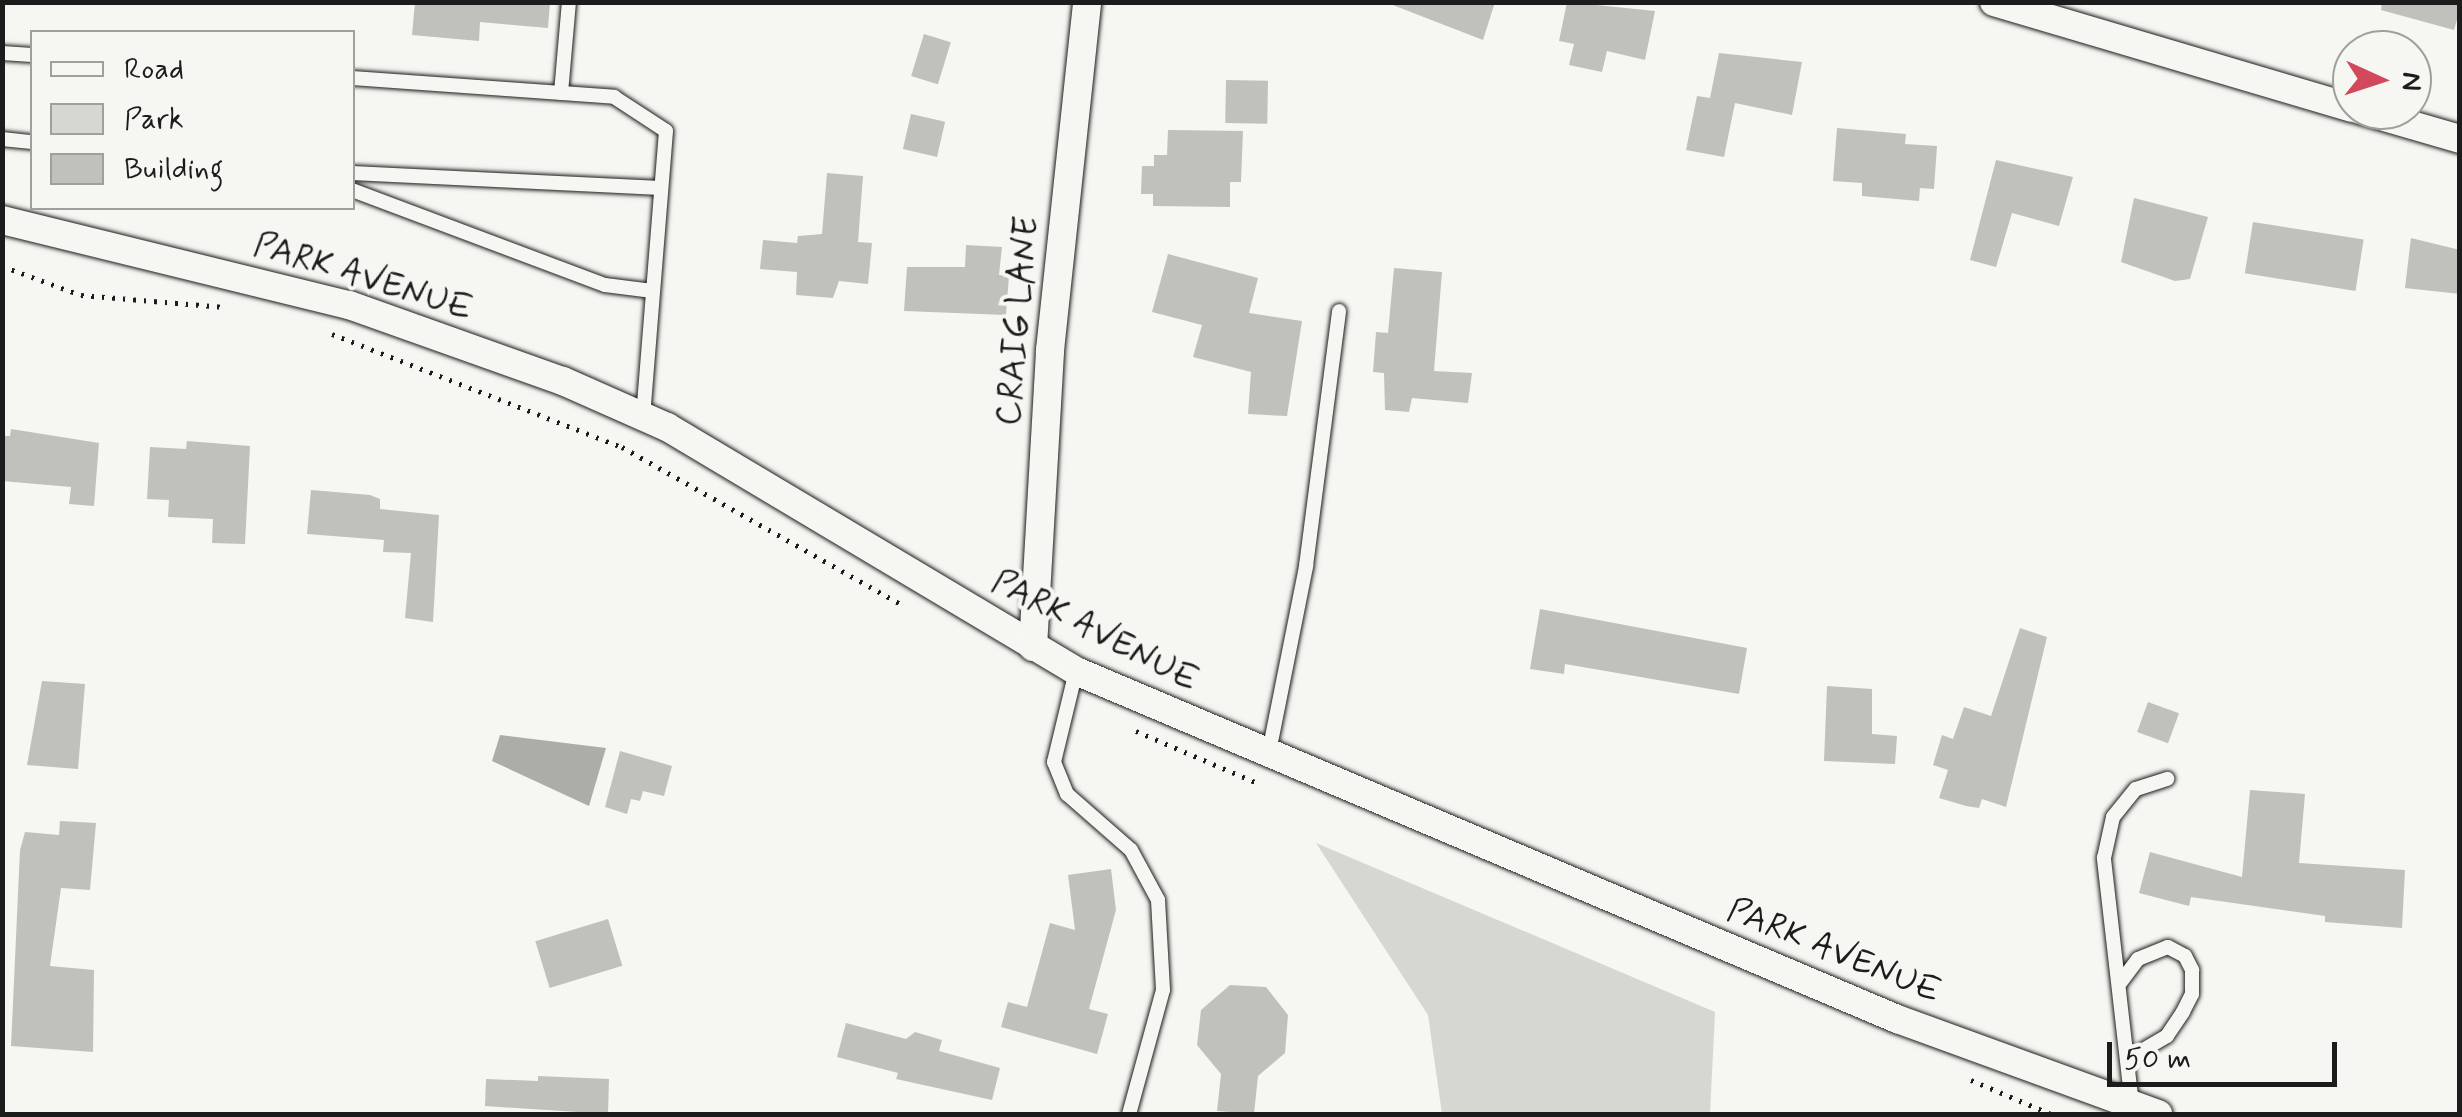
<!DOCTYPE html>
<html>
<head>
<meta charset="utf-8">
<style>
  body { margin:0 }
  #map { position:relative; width:2462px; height:1117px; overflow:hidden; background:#f6f6f2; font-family:Mynerve,sans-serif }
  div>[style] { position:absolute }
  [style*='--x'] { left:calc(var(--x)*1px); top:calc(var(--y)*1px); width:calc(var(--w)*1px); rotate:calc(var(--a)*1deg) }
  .green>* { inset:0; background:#d6d6d2 }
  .water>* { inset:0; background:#acaca9 }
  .building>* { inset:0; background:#c0c0bd; transform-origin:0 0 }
  .path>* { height:5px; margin-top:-2.5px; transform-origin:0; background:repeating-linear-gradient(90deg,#1c1c1c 0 2.5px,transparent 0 10.5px) }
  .roads { filter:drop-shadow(0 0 2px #1c1c1c) drop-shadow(0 0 2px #1c1c1c) }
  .lane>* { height:14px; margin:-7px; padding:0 7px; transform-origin:7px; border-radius:7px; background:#f6f6f2 }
  .street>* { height:28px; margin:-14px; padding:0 14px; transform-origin:14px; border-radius:14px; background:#f6f6f2 }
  span { translate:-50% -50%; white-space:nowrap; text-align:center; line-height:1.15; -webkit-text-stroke:8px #f6f6f2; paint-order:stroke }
  .street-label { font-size:35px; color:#1c1c1c }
  .frame { position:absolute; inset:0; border:5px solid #1c1c1c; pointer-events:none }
  .legend { position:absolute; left:30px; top:30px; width:325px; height:180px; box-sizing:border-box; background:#f6f6f2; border:2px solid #9f9f9c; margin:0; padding:12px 18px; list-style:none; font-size:30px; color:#1c1c1c }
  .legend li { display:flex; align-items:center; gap:20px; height:50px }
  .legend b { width:50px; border:2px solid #9f9f9c }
  .north { position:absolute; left:2332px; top:30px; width:100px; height:100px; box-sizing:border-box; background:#f6f6f2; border:2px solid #9f9f9c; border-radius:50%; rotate:93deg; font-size:28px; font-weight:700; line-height:40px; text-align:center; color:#1c1c1c }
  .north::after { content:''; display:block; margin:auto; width:35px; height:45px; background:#d1495b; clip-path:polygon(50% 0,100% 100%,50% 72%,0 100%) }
  .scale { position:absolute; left:2107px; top:1042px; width:230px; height:45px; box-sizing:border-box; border:5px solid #1c1c1c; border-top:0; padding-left:12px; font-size:30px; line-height:35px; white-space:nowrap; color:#1c1c1c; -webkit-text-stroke:8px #f6f6f2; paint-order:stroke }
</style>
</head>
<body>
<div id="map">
  <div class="green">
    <i style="clip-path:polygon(1316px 843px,1715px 1012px,1710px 1114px,1442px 1114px,1428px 1015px)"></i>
  </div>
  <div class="water">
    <i style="clip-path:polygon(500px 735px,606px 748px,589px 806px,492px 761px)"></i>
  </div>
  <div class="building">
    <i style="clip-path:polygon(415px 2px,550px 2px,548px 28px,480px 22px,479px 41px,412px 35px)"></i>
    <i style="clip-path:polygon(1385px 2px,1495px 2px,1483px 40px)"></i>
    <i style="clip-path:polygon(1567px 2px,1655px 11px,1645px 60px,1607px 51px,1602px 72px,1569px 65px,1574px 44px,1559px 41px)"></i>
    <i style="clip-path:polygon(2382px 2px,2460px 2px,2460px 10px,2454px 30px,2381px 10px)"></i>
    <i style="left:924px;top:34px;width:28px;height:44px;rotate:17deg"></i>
    <i style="clip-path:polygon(1719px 53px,1802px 62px,1792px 115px,1735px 103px,1724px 157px,1686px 150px,1697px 96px,1710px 98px)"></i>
    <i style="left:1226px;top:80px;width:42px;height:43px;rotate:1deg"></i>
    <i style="left:911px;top:114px;width:35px;height:36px;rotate:13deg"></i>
    <i style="clip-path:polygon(1837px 128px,1906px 134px,1905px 144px,1937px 146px,1934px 189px,1920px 188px,1919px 201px,1862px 196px,1862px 183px,1833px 181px)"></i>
    <i style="clip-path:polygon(1168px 130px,1243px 131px,1241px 182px,1230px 182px,1230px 207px,1153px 206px,1153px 194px,1141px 194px,1142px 166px,1154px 166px,1154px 155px,1167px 155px)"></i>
    <i style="clip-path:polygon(1996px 160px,2073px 177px,2059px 226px,2012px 213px,1996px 267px,1970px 260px)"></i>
    <i style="clip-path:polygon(827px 173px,863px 176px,858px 242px,872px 243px,868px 284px,839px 281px,833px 298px,796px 295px,797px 272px,760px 269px,763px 240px,797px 243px,798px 236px,822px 234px)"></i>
    <i style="clip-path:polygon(2134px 198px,2208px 217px,2190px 279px,2175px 281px,2121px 262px)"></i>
    <i style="left:2253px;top:222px;width:112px;height:52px;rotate:9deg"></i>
    <i style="clip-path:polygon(2411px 238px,2460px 250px,2460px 294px,2405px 288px)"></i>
    <i style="clip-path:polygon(966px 245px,1002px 247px,999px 275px,1009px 276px,1006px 315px,904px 311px,907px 267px,965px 267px)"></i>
    <i style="clip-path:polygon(1168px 254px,1258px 278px,1249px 313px,1302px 321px,1287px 416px,1248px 414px,1251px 372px,1193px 357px,1202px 325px,1152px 312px)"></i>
    <i style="clip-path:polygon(1394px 268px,1442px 272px,1434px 371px,1472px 373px,1468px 403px,1412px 398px,1409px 412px,1385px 410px,1384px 373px,1373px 372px,1376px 332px,1388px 333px)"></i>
    <i style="clip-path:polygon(11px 429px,99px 443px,94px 506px,69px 504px,71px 487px,2px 481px,2px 436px,10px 436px)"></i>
    <i style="clip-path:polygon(187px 441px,250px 446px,245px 544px,212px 543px,213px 519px,168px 517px,169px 500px,147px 499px,150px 447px,186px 449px)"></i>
    <i style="clip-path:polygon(311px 490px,370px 495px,380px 499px,380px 509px,439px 515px,433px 622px,405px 618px,411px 553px,383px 552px,384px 540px,307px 534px)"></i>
    <i style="clip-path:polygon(1540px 609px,1747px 648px,1739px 694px,1565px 664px,1564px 674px,1530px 669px)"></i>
    <i style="clip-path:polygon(2020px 628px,2047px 637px,2006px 807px,1982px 799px,1979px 808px,1966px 806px,1939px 798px,1948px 770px,1933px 765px,1942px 735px,1953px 739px,1964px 707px,1991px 716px)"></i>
    <i style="clip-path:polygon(42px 681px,85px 684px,78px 769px,27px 765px)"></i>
    <i style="clip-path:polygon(1827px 686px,1872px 689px,1872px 734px,1897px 736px,1895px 764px,1824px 761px)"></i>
    <i style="left:2148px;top:702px;width:33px;height:32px;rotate:20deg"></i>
    <i style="clip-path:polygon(620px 751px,672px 766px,664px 796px,643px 791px,640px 801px,631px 799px,627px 814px,605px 807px)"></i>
    <i style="clip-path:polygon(2250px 790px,2305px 794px,2299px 863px,2405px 870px,2402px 928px,2325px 922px,2325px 916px,2191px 897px,2189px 906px,2139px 893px,2150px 852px,2242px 877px)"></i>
    <i style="clip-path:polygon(60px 821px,96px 823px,90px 890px,61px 888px,50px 966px,94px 970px,93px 1052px,11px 1046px,20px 850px,25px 832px,59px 835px)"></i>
    <i style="clip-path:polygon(1111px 869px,1116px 910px,1089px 1009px,1108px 1014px,1097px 1054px,1001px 1027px,1008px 1002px,1027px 1007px,1050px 923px,1075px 930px,1068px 875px)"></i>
    <i style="left:608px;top:919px;width:49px;height:76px;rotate:73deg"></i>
    <i style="clip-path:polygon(1230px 985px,1266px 987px,1288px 1015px,1285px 1053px,1258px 1076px,1254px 1114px,1217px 1111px,1221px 1074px,1197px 1045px,1201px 1010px)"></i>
    <i style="clip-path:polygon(846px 1023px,906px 1039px,915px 1032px,942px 1040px,939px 1051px,1000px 1068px,992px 1100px,896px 1079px,898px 1073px,837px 1057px)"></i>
    <i style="clip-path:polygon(538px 1076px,609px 1079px,608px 1114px,485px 1106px,486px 1079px,538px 1081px)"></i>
  </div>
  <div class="path">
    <i style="--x:2;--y:266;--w:84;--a:20.2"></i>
    <i style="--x:81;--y:295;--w:144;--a:4.8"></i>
    <i style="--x:332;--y:334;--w:311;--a:21.3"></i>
    <i style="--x:622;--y:447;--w:322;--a:29.4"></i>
    <i style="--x:1136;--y:731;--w:129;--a:23.2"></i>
    <i style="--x:1971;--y:1080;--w:87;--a:23"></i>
  </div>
  <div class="roads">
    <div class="lane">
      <i style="--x:2;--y:53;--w:30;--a:4"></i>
      <i style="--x:352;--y:78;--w:263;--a:4.1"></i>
      <i style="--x:614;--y:97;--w:62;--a:33.2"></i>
      <i style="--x:666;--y:131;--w:286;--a:94.6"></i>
      <i style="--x:561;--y:93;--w:91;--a:-85"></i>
      <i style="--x:2;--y:139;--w:30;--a:6"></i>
      <i style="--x:352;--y:173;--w:309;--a:2.8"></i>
      <i style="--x:352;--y:190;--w:270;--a:20.6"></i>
      <i style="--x:605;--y:285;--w:48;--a:7.1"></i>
      <i style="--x:1076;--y:671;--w:94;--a:103.6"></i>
      <i style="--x:1054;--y:762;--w:35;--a:68"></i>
      <i style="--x:1067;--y:794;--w:85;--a:41.2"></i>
      <i style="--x:1131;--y:850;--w:57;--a:61.6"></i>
      <i style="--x:1158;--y:900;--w:90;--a:86.8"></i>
      <i style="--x:1163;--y:990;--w:129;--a:105.3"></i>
      <i style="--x:1268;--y:757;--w:195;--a:-78.7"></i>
      <i style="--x:1306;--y:566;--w:257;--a:-82.6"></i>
      <i style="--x:2120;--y:983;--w:30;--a:-53"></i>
      <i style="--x:2138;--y:959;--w:32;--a:-22"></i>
      <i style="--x:2168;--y:947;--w:19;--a:28"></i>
      <i style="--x:2185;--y:956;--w:16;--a:63"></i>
      <i style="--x:2192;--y:970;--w:24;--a:90"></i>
      <i style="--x:2192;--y:994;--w:20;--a:117"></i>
      <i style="--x:2183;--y:1012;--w:29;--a:124"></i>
      <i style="--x:2167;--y:1036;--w:42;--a:149.7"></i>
      <i style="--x:2132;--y:1105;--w:249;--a:-96.5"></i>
      <i style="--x:2104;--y:858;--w:42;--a:-77.6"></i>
      <i style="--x:2113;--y:817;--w:36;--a:-51"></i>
      <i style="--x:2136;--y:789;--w:33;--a:-18"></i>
    </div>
    <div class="street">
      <i style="--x:1994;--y:2;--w:373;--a:16.5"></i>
      <i style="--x:2360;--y:110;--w:104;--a:16.2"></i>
      <i style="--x:2;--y:220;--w:357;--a:13.8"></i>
      <i style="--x:349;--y:305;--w:227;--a:19.6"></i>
      <i style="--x:563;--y:381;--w:114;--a:23.9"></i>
      <i style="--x:667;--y:427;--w:476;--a:30.8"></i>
      <i style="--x:1076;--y:671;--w:892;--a:22.97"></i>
      <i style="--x:1897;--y:1019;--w:278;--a:20"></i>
      <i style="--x:1033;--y:647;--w:297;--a:-86.7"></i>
      <i style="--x:1050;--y:350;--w:350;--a:-83.9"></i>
    </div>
  </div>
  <div class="street-label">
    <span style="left:363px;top:277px;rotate:17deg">PARK AVENUE</span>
    <span style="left:1018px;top:321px;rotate:-85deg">CRAIG LANE</span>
    <span style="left:1095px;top:631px;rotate:27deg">PARK AVENUE</span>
    <span style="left:1834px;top:951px;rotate:22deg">PARK AVENUE</span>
  </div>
  <div class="frame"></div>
  <ul class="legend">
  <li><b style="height:12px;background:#f6f6f2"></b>Road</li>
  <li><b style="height:28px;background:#d6d6d2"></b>Park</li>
  <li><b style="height:28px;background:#c0c0bd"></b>Building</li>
  </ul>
  <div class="north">N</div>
  <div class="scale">50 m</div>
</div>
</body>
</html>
